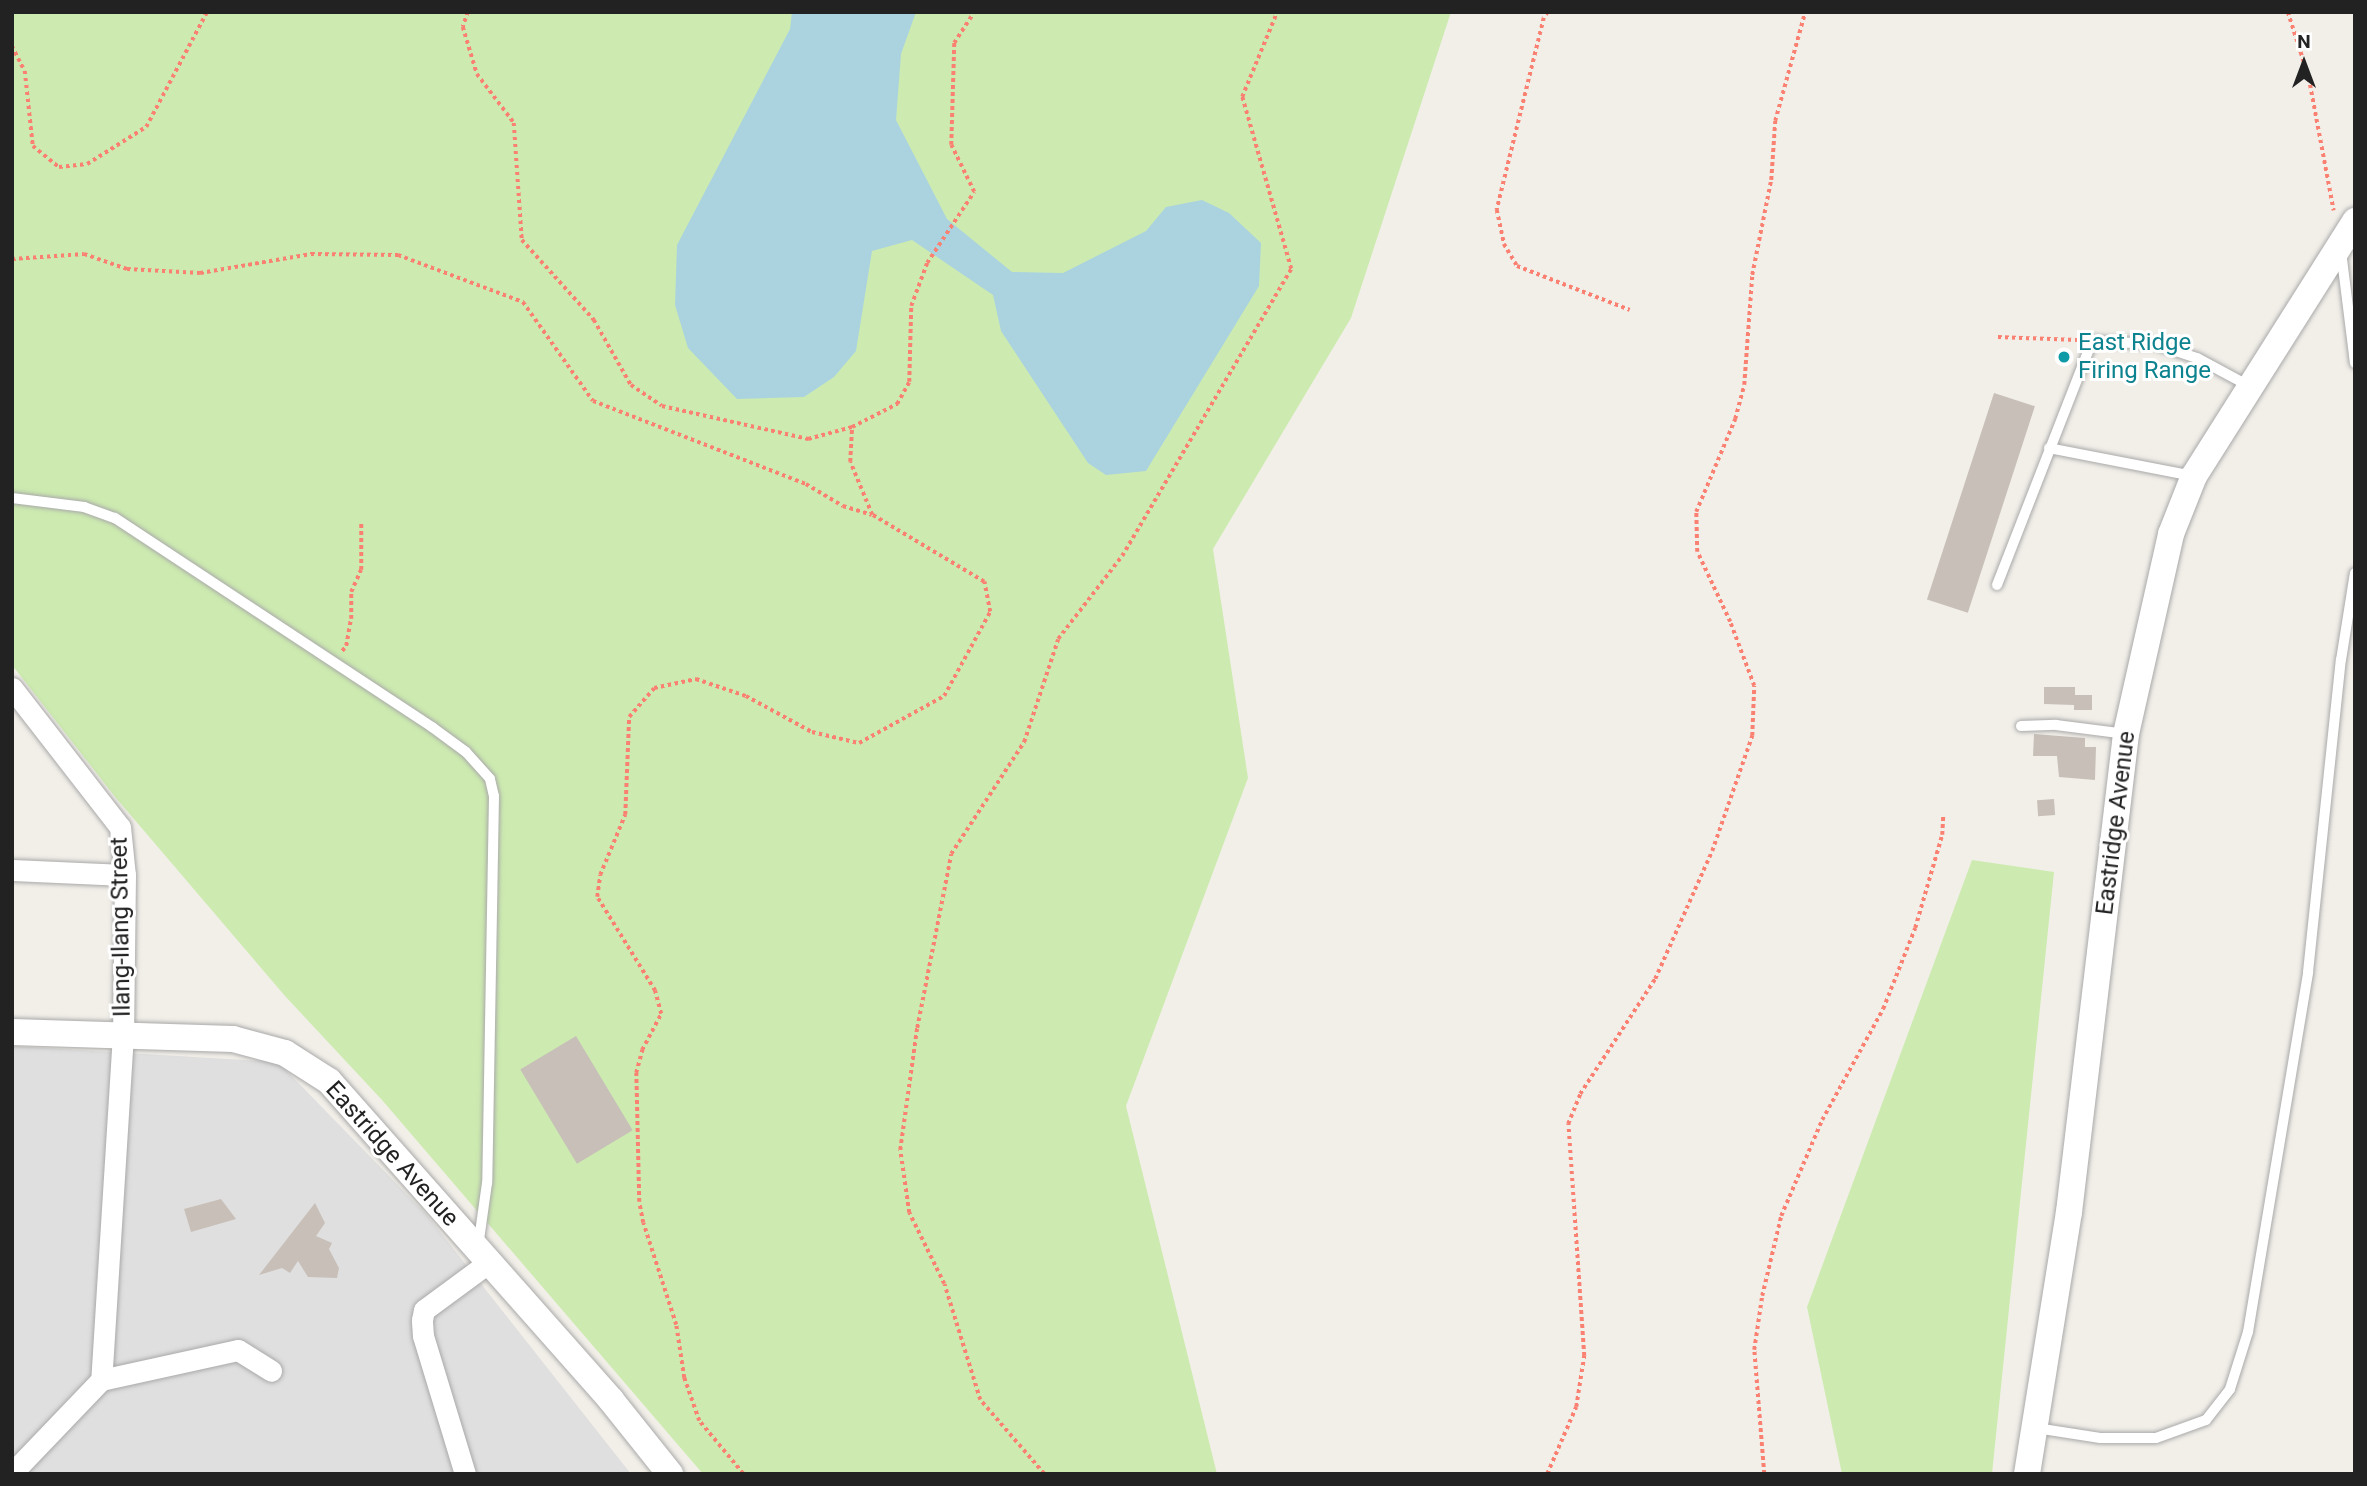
<!DOCTYPE html>
<html>
<head>
<meta charset="utf-8">
<style>
  body { margin:0 }
  #map { position:relative; width:2367px; height:1486px; overflow:hidden; background:#f2efe9; font-family:Roboto,sans-serif }
  div>[style] { position:absolute }
  [style*='--x'] { left:calc(var(--x)*1px); top:calc(var(--y)*1px); width:calc(var(--w)*1px); rotate:calc(var(--a)*1deg) }
  .residential>* { inset:0; background:#e0dfdf }
  .grass>* { inset:0; background:#cdebb0 }
  .water>* { inset:0; background:#aad3df }
  .building>* { inset:0; background:#c7bfb8; transform-origin:0 0 }
  .path>* { height:3.5px; margin-top:-1.75px; transform-origin:0; background:repeating-linear-gradient(90deg,#fa8072 0 3.5px,transparent 0 7px) }
  .roads { filter:drop-shadow(0 0 2px #a9a9a9) drop-shadow(0 0 2px #a9a9a9) }
  .service>* { height:10px; margin:-5px; padding:0 5px; transform-origin:5px; border-radius:5px; background:#fff }
  .minor>* { height:21px; margin:-10.5px; padding:0 10.5px; transform-origin:10.5px; border-radius:10.5px; background:#fff }
  .tertiary>* { height:26px; margin:-13px; padding:0 13px; transform-origin:13px; border-radius:13px; background:#fff }
  .dots>* { width:19px; height:19px; translate:-50% -50%; box-sizing:border-box; border:4px solid #fff; border-radius:50% }
  span { translate:-50% -50%; white-space:nowrap; text-align:center; line-height:1.15; -webkit-text-stroke:6px #fff; paint-order:stroke }
  .culture-label { font-size:24px; color:#0d838f }
  .left { translate:0 -50%; text-align:left }
  .street-label { font-size:24px; color:#222 }
  .frame { position:absolute; inset:0; border:14px solid #222; pointer-events:none }
  .north { position:absolute; left:2269px; top:28px; width:70px; height:70px; -webkit-text-stroke:5px #fff; paint-order:stroke; rotate:0deg; font-size:19px; font-weight:700; line-height:28px; text-align:center; color:#222 }
  .north::after { content:''; display:block; margin:auto; width:24px; height:32px; background:#222; clip-path:polygon(50% 0,100% 100%,50% 72%,0 100%) }
</style>
</head>
<body>
<div id="map">
  <div class="residential">
    <i style="clip-path:polygon(12px 1046px,278px 1062px,426px 1214px,631px 1474px,12px 1474px)"></i>
  </div>
  <div class="grass">
    <i style="clip-path:polygon(12px 12px,1451px 12px,1351px 318px,1213px 549px,1248px 778px,1126px 1106px,1217px 1474px,703px 1474px,382px 1100px,285px 996px,116px 798px,12px 665px)"></i>
    <i style="clip-path:polygon(1972px 860px,2054px 872px,1992px 1474px,1842px 1474px,1807px 1307px)"></i>
  </div>
  <div class="water">
    <i style="clip-path:polygon(792px 12px,916px 12px,901px 54px,896px 120px,947px 219px,1012px 272px,1063px 273px,1146px 231px,1166px 207px,1202px 200px,1229px 213px,1261px 243px,1259px 286px,1146px 471px,1106px 475px,1088px 463px,1001px 331px,993px 295px,912px 240px,872px 251px,856px 351px,834px 377px,804px 397px,737px 399px,688px 348px,675px 305px,677px 245px,790px 29px)"></i>
  </div>
  <div class="building">
    <i style="left:1994px;top:393px;width:43px;height:217px;rotate:18deg"></i>
    <i style="clip-path:polygon(2044px 687px,2075px 687px,2075px 695px,2092px 695px,2092px 710px,2074px 710px,2074px 699px,2074px 705px,2044px 704px)"></i>
    <i style="clip-path:polygon(2034px 734px,2085px 738px,2085px 747px,2096px 747px,2095px 780px,2059px 777px,2057px 756px,2033px 756px)"></i>
    <i style="left:2054px;top:799px;width:16px;height:17px;rotate:86deg"></i>
    <i style="left:576px;top:1036px;width:110px;height:65px;rotate:59deg"></i>
    <i style="clip-path:polygon(221px 1199px,236px 1219px,191px 1232px,184px 1209px)"></i>
    <i style="clip-path:polygon(315px 1203px,325px 1223px,316px 1236px,332px 1243px,329px 1249px,339px 1268px,337px 1278px,308px 1277px,298px 1261px,290px 1273px,282px 1268px,259px 1275px)"></i>
  </div>
  <div class="path">
    <i style="--x:468;--y:12;--w:16;--a:108"></i>
    <i style="--x:463;--y:27;--w:49;--a:73.4"></i>
    <i style="--x:477;--y:74;--w:61;--a:52.9"></i>
    <i style="--x:514;--y:123;--w:117;--a:86.1"></i>
    <i style="--x:522;--y:240;--w:108;--a:48"></i>
    <i style="--x:594;--y:320;--w:75;--a:60.4"></i>
    <i style="--x:631;--y:385;--w:37;--a:34"></i>
    <i style="--x:662;--y:406;--w:150;--a:12.7"></i>
    <i style="--x:808;--y:439;--w:46;--a:-15.3"></i>
    <i style="--x:1548;--y:12;--w:7;--a:124"></i>
    <i style="--x:1544;--y:18;--w:198;--a:103.8"></i>
    <i style="--x:1497;--y:210;--w:35;--a:78"></i>
    <i style="--x:1504;--y:244;--w:26;--a:59"></i>
    <i style="--x:1517;--y:266;--w:121;--a:21.3"></i>
    <i style="--x:2288;--y:12;--w:69;--a:72.3"></i>
    <i style="--x:2309;--y:78;--w:135;--a:79.4"></i>
    <i style="--x:12;--y:46;--w:28;--a:63"></i>
    <i style="--x:25;--y:71;--w:75;--a:83.9"></i>
    <i style="--x:33;--y:146;--w:33;--a:39"></i>
    <i style="--x:59;--y:167;--w:28;--a:-6"></i>
    <i style="--x:87;--y:164;--w:70;--a:-32.1"></i>
    <i style="--x:146;--y:127;--w:130;--a:-62.1"></i>
    <i style="--x:12;--y:259;--w:72;--a:-4"></i>
    <i style="--x:84;--y:254;--w:46;--a:19.2"></i>
    <i style="--x:127;--y:269;--w:73;--a:3.1"></i>
    <i style="--x:200;--y:273;--w:113;--a:-9.7"></i>
    <i style="--x:311;--y:254;--w:87;--a:0.7"></i>
    <i style="--x:398;--y:255;--w:134;--a:20.6"></i>
    <i style="--x:523;--y:302;--w:121;--a:54.7"></i>
    <i style="--x:593;--y:401;--w:229;--a:21.3"></i>
    <i style="--x:806;--y:484;--w:43;--a:30.7"></i>
    <i style="--x:843;--y:506;--w:30;--a:17"></i>
    <i style="--x:1998;--y:337;--w:79;--a:2.2"></i>
    <i style="--x:342;--y:651;--w:6;--a:-51"></i>
    <i style="--x:346;--y:646;--w:27;--a:-80"></i>
    <i style="--x:351;--y:619;--w:27;--a:-90"></i>
    <i style="--x:351;--y:592;--w:24;--a:-66"></i>
    <i style="--x:361;--y:570;--w:48;--a:-90"></i>
    <i style="--x:743;--y:1474;--w:69;--a:-129.7"></i>
    <i style="--x:699;--y:1421;--w:46;--a:-109.2"></i>
    <i style="--x:684;--y:1378;--w:54;--a:-98.6"></i>
    <i style="--x:676;--y:1325;--w:107;--a:-107.9"></i>
    <i style="--x:643;--y:1223;--w:21;--a:-101"></i>
    <i style="--x:639;--y:1202;--w:129;--a:-91.3"></i>
    <i style="--x:636;--y:1073;--w:24;--a:-75"></i>
    <i style="--x:642;--y:1050;--w:41;--a:-62.2"></i>
    <i style="--x:661;--y:1014;--w:24;--a:-105"></i>
    <i style="--x:655;--y:991;--w:110;--a:-121.7"></i>
    <i style="--x:597;--y:897;--w:22;--a:-82"></i>
    <i style="--x:600;--y:875;--w:65;--a:-67.4"></i>
    <i style="--x:625;--y:815;--w:98;--a:-87.7"></i>
    <i style="--x:629;--y:717;--w:38;--a:-49"></i>
    <i style="--x:654;--y:688;--w:43;--a:-12.1"></i>
    <i style="--x:696;--y:679;--w:53;--a:18.8"></i>
    <i style="--x:746;--y:696;--w:75;--a:28.6"></i>
    <i style="--x:812;--y:732;--w:48;--a:13.2"></i>
    <i style="--x:859;--y:743;--w:97;--a:-28.9"></i>
    <i style="--x:944;--y:696;--w:96;--a:-61.3"></i>
    <i style="--x:990;--y:612;--w:31;--a:-101"></i>
    <i style="--x:984;--y:582;--w:131;--a:-149.1"></i>
    <i style="--x:872;--y:515;--w:57;--a:-112.5"></i>
    <i style="--x:850;--y:462;--w:35;--a:-87"></i>
    <i style="--x:852;--y:427;--w:51;--a:-27.1"></i>
    <i style="--x:897;--y:404;--w:25;--a:-61"></i>
    <i style="--x:909;--y:382;--w:76;--a:-88.5"></i>
    <i style="--x:911;--y:306;--w:46;--a:-69.6"></i>
    <i style="--x:927;--y:263;--w:85;--a:-56.5"></i>
    <i style="--x:974;--y:192;--w:52;--a:-116.1"></i>
    <i style="--x:951;--y:145;--w:102;--a:-88.3"></i>
    <i style="--x:954;--y:43;--w:37;--a:-57"></i>
    <i style="--x:1044;--y:1474;--w:98;--a:-130.9"></i>
    <i style="--x:980;--y:1400;--w:121;--a:-107.2"></i>
    <i style="--x:944;--y:1284;--w:79;--a:-116.2"></i>
    <i style="--x:909;--y:1213;--w:64;--a:-98.1"></i>
    <i style="--x:900;--y:1150;--w:123;--a:-82.1"></i>
    <i style="--x:917;--y:1028;--w:177;--a:-78.9"></i>
    <i style="--x:951;--y:854;--w:134;--a:-56.9"></i>
    <i style="--x:1024;--y:742;--w:108;--a:-71.7"></i>
    <i style="--x:1058;--y:639;--w:105;--a:-52.4"></i>
    <i style="--x:1122;--y:556;--w:333;--a:-59.5"></i>
    <i style="--x:1291;--y:269;--w:179;--a:-105.9"></i>
    <i style="--x:1242;--y:97;--w:92;--a:-67.6"></i>
    <i style="--x:1547;--y:1474;--w:73;--a:-66.6"></i>
    <i style="--x:1576;--y:1407;--w:52;--a:-81.1"></i>
    <i style="--x:1584;--y:1356;--w:233;--a:-93.9"></i>
    <i style="--x:1568;--y:1124;--w:32;--a:-68"></i>
    <i style="--x:1580;--y:1094;--w:137;--a:-56.9"></i>
    <i style="--x:1655;--y:979;--w:140;--a:-66"></i>
    <i style="--x:1712;--y:851;--w:122;--a:-70.8"></i>
    <i style="--x:1752;--y:736;--w:50;--a:-87.7"></i>
    <i style="--x:1754;--y:686;--w:68;--a:-110.6"></i>
    <i style="--x:1730;--y:622;--w:77;--a:-115.2"></i>
    <i style="--x:1697;--y:552;--w:40;--a:-91.4"></i>
    <i style="--x:1696;--y:512;--w:101;--a:-67.2"></i>
    <i style="--x:1735;--y:419;--w:35;--a:-75"></i>
    <i style="--x:1744;--y:385;--w:110;--a:-85.8"></i>
    <i style="--x:1752;--y:275;--w:97;--a:-78.7"></i>
    <i style="--x:1771;--y:180;--w:59;--a:-86.1"></i>
    <i style="--x:1775;--y:121;--w:113;--a:-74.6"></i>
    <i style="--x:1764;--y:1474;--w:124;--a:-94.6"></i>
    <i style="--x:1754;--y:1350;--w:55;--a:-81.6"></i>
    <i style="--x:1762;--y:1296;--w:82;--a:-76.6"></i>
    <i style="--x:1781;--y:1216;--w:104;--a:-66.9"></i>
    <i style="--x:1822;--y:1120;--w:127;--a:-61.2"></i>
    <i style="--x:1883;--y:1009;--w:87;--a:-68.4"></i>
    <i style="--x:1915;--y:928;--w:97;--a:-73.8"></i>
    <i style="--x:1942;--y:835;--w:20;--a:-87"></i>
  </div>
  <div class="roads">
    <div class="service">
      <i style="--x:2341;--y:251;--w:113;--a:82.9"></i>
      <i style="--x:2049;--y:448;--w:147;--a:11"></i>
      <i style="--x:12;--y:498;--w:73;--a:7.1"></i>
      <i style="--x:84;--y:507;--w:33;--a:20"></i>
      <i style="--x:115;--y:518;--w:380;--a:33.4"></i>
      <i style="--x:432;--y:727;--w:42;--a:36.3"></i>
      <i style="--x:466;--y:752;--w:36;--a:48"></i>
      <i style="--x:490;--y:779;--w:17;--a:77"></i>
      <i style="--x:494;--y:796;--w:387;--a:91"></i>
      <i style="--x:487;--y:1183;--w:65;--a:98"></i>
      <i style="--x:1997;--y:585;--w:262;--a:-68.7"></i>
      <i style="--x:2092;--y:341;--w:63;--a:2.7"></i>
      <i style="--x:2155;--y:344;--w:44;--a:18.4"></i>
      <i style="--x:2197;--y:358;--w:61;--a:28.2"></i>
      <i style="--x:2021;--y:726;--w:35;--a:-2"></i>
      <i style="--x:2056;--y:725;--w:71;--a:7.3"></i>
      <i style="--x:2036;--y:1428;--w:65;--a:8.9"></i>
      <i style="--x:2100;--y:1438;--w:56;--a:0"></i>
      <i style="--x:2156;--y:1438;--w:53;--a:-19.8"></i>
      <i style="--x:2206;--y:1420;--w:39;--a:-52"></i>
      <i style="--x:2230;--y:1389;--w:60;--a:-72.5"></i>
      <i style="--x:2248;--y:1332;--w:365;--a:-80.5"></i>
      <i style="--x:2308;--y:972;--w:314;--a:-84"></i>
      <i style="--x:2341;--y:660;--w:88;--a:-80.9"></i>
    </div>
    <div class="minor">
      <i style="--x:12;--y:688;--w:176;--a:52.2"></i>
      <i style="--x:120;--y:827;--w:48;--a:84.1"></i>
      <i style="--x:125;--y:875;--w:159;--a:90.7"></i>
      <i style="--x:123;--y:1034;--w:347;--a:93.6"></i>
      <i style="--x:101;--y:1380;--w:129;--a:133.7"></i>
      <i style="--x:12;--y:870;--w:113;--a:2.5"></i>
      <i style="--x:101;--y:1380;--w:140;--a:-12.4"></i>
      <i style="--x:238;--y:1350;--w:39;--a:32"></i>
      <i style="--x:465;--y:1474;--w:144;--a:-106.9"></i>
      <i style="--x:423;--y:1336;--w:16;--a:-94"></i>
      <i style="--x:422;--y:1320;--w:10;--a:-79"></i>
      <i style="--x:424;--y:1310;--w:81;--a:-36.4"></i>
    </div>
    <div class="tertiary">
      <i style="--x:12;--y:1032;--w:221;--a:1.8"></i>
      <i style="--x:233;--y:1039;--w:54;--a:15.1"></i>
      <i style="--x:285;--y:1053;--w:52;--a:32.5"></i>
      <i style="--x:329;--y:1081;--w:426;--a:48.5"></i>
      <i style="--x:611;--y:1400;--w:95;--a:51.4"></i>
      <i style="--x:2027;--y:1474;--w:265;--a:-80.9"></i>
      <i style="--x:2069;--y:1212;--w:481;--a:-83.2"></i>
      <i style="--x:2126;--y:734;--w:205;--a:-77.3"></i>
      <i style="--x:2171;--y:534;--w:62;--a:-68.4"></i>
      <i style="--x:2194;--y:476;--w:302;--a:-57.7"></i>
    </div>
  </div>
  <div class="dots">
    <i style="left:2064px;top:357px;background:#0f9aa8"></i>
  </div>
  <div class="culture-label">
    <span class="left" style="left:2078px;top:357px">East Ridge<br>Firing Range</span>
  </div>
  <div class="street-label">
    <span style="left:2116px;top:823px;rotate:-83deg">Eastridge Avenue</span>
    <span style="left:121px;top:927px;rotate:-91deg">Ilang-Ilang Street</span>
    <span style="left:392px;top:1154px;rotate:48deg">Eastridge Avenue</span>
  </div>
  <div class="frame"></div>
  <div class="north">N</div>
</div>
</body>
</html>
